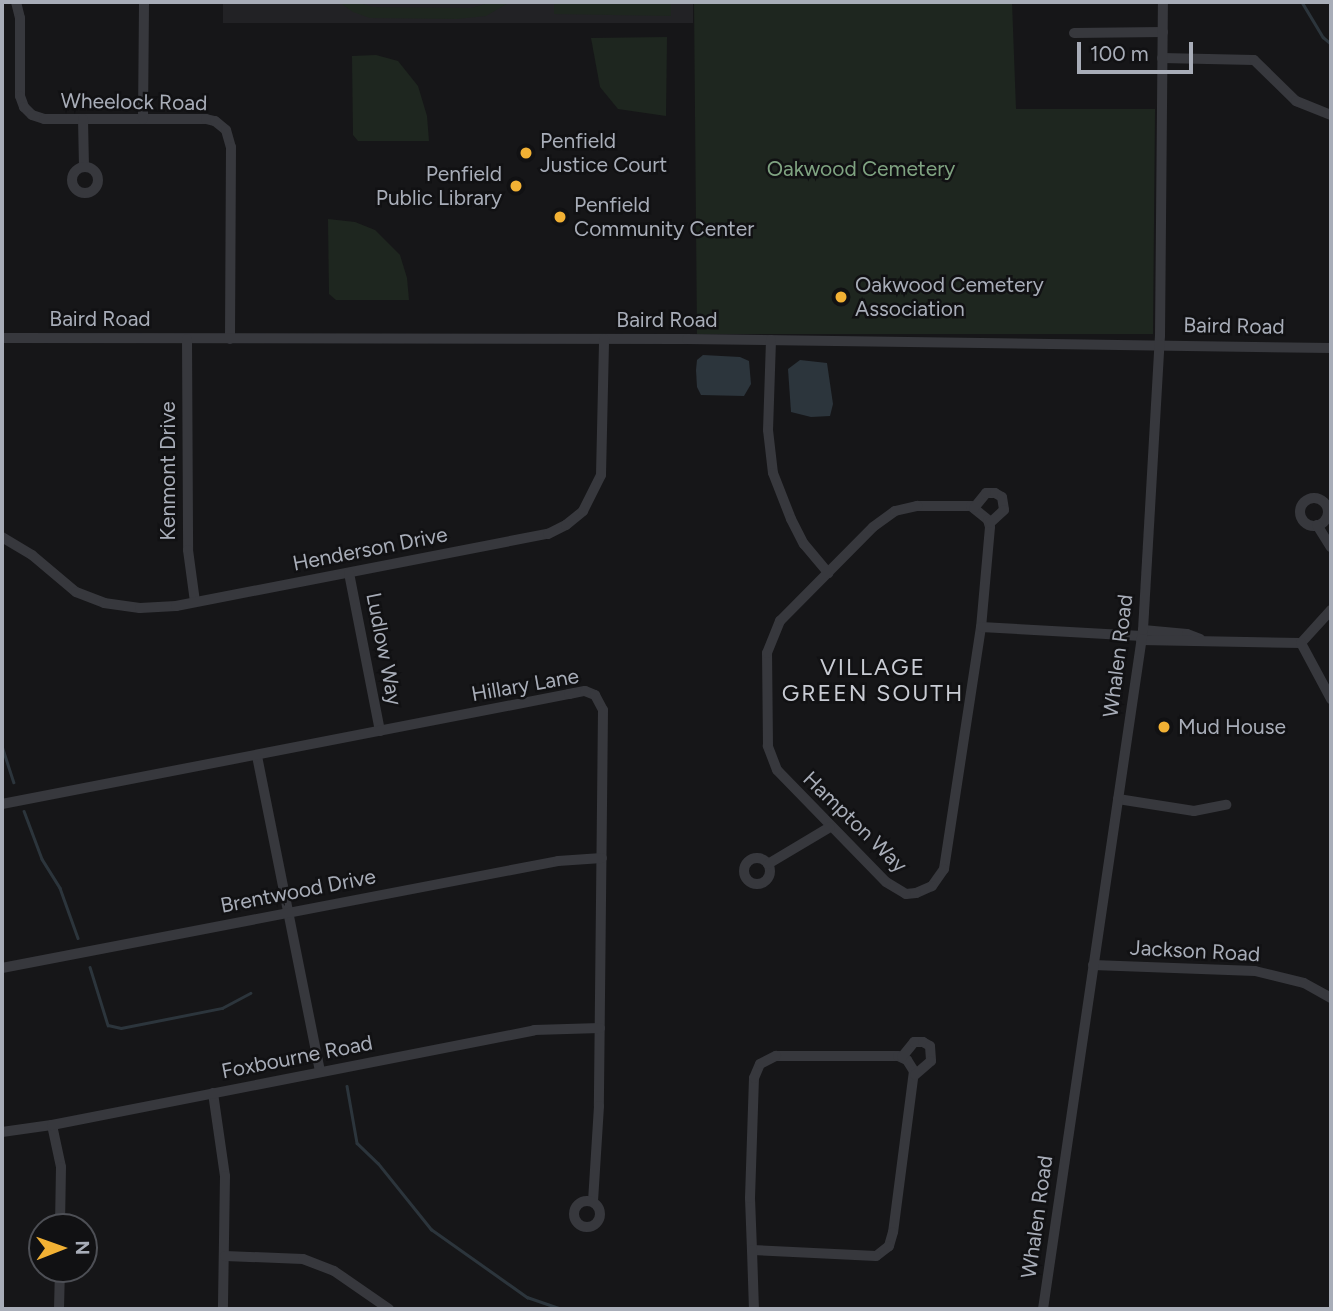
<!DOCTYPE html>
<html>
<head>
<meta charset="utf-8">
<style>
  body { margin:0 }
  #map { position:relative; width:1333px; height:1311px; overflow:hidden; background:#161618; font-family:Figtree,sans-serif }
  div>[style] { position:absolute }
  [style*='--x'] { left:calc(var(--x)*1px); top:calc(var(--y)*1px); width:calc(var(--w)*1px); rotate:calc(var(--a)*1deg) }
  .built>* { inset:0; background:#222225; transform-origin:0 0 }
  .green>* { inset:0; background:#1e261f }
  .water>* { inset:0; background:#2c353c }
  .stream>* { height:2.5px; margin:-1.25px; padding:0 1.25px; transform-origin:1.25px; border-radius:1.25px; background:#2c353c }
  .minor>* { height:10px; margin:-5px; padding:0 5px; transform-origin:5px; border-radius:5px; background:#37383d }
  .minor>.ring { margin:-5px; padding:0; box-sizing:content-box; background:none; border:10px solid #37383d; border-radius:50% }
  .dots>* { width:19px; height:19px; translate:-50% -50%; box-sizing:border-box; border:4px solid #111113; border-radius:50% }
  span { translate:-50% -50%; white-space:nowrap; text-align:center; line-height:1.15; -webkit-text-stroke:5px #111113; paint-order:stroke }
  .street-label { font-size:21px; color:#a8adb8 }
  .poi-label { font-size:21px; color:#a8adb8 }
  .left { translate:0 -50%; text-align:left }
  .right { translate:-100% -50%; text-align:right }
  .park-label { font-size:21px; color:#7fa381 }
  .neighbourhood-label { font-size:23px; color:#c9ccd4; letter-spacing:2px }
  .frame { position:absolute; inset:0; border:4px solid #a8adb8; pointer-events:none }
  .north { position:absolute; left:28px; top:1213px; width:70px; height:70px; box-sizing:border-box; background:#111113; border:2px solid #4d4f55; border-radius:50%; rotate:89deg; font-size:19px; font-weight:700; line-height:28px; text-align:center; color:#a8adb8 }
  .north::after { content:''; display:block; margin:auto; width:24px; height:32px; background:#f2b134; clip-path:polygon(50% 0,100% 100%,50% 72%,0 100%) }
  .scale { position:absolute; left:1077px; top:42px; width:116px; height:32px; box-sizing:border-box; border:4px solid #a8adb8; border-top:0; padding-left:9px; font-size:21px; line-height:24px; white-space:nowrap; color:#a8adb8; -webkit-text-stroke:5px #111113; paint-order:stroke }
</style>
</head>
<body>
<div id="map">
  <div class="built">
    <i style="left:223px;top:2px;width:470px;height:21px"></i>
  </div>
  <div class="green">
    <i style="clip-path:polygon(339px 2px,357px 2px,373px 7px,471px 8px,492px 2px,510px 2px,486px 16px,457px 19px,370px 18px,353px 12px)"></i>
    <i style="clip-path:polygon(554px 2px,671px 2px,671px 16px,554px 14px)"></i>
    <i style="clip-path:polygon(694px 2px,1012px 2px,1016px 109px,1155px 109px,1153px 334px,697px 334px)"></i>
    <i style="clip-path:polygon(667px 37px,666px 116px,618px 109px,600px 87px,591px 38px)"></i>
    <i style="clip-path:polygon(376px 55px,398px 61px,418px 86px,427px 116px,429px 141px,358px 141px,353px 135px,352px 56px)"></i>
    <i style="clip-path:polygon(328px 219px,355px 222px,375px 230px,400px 255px,407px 278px,409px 300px,336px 300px,329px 294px)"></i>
  </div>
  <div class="water">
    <i style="clip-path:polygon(703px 355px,740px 357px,749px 361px,751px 384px,744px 396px,701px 395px,697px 387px,696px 370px,697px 360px)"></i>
    <i style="clip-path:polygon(800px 360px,827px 363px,833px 404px,830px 416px,811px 417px,791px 412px,788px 369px)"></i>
  </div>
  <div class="stream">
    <i style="--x:1302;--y:2;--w:41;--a:59"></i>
    <i style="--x:1323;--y:37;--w:11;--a:41"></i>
    <i style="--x:2;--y:746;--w:38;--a:72"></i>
    <i style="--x:24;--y:811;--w:51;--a:69.4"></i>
    <i style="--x:42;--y:859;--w:34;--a:58"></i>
    <i style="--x:60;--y:888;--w:53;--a:70.2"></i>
    <i style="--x:90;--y:967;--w:61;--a:72.8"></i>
    <i style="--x:108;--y:1025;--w:13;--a:13"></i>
    <i style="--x:121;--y:1028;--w:103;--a:-11.2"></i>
    <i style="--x:222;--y:1008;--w:32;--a:-28"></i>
    <i style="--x:347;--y:1086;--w:58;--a:80"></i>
    <i style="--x:357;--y:1143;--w:29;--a:44"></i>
    <i style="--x:378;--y:1163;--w:85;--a:51.2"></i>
    <i style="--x:431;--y:1229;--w:118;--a:35.3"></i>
    <i style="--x:527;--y:1297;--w:37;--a:19"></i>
  </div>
  <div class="minor">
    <i style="--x:16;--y:2;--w:16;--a:76"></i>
    <i style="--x:20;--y:18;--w:78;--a:90"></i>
    <i style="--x:20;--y:96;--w:12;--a:70"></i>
    <i style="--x:24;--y:107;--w:11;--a:45"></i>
    <i style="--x:32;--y:115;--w:13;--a:18"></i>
    <i style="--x:44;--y:119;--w:162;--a:0"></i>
    <i style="--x:206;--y:119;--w:9;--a:13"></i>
    <i style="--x:215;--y:121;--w:14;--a:39"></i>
    <i style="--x:226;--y:130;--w:18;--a:74"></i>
    <i style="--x:231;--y:147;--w:192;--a:90.3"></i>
    <i style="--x:1074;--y:33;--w:89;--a:-0.6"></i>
    <i style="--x:1162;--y:58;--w:92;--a:1.2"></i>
    <i style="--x:1254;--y:60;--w:59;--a:44.3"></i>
    <i style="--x:1296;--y:101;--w:38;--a:22"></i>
    <i style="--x:83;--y:119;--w:48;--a:88.8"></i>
    <i style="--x:143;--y:119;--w:117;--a:-89.5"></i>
    <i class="ring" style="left:72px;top:167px;width:16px;height:16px"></i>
    <i style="--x:2;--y:338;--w:685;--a:0.08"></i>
    <i style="--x:687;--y:339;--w:644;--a:0.8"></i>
    <i style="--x:187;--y:339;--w:211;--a:89.7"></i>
    <i style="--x:188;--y:550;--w:52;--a:82.3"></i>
    <i style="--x:771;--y:340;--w:90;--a:91.9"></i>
    <i style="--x:768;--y:430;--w:43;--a:83.4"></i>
    <i style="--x:773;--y:473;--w:49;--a:68.6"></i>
    <i style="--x:791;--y:519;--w:28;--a:63"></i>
    <i style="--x:804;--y:544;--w:38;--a:50"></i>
    <i class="ring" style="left:1300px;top:498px;width:18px;height:18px"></i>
    <i style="--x:917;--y:506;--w:54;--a:0"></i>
    <i style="--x:971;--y:506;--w:22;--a:39"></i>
    <i style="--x:988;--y:520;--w:7;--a:74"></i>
    <i style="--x:990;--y:527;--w:100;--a:95.1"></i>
    <i style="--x:981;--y:627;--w:245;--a:98.7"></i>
    <i style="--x:944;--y:869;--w:21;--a:125"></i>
    <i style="--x:932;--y:886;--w:17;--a:156"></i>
    <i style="--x:916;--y:893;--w:10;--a:174"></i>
    <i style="--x:906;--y:894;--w:23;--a:-149"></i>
    <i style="--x:886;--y:882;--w:156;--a:-134.2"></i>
    <i style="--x:777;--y:770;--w:26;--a:-111"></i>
    <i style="--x:768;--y:746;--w:93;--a:-90.6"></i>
    <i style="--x:767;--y:653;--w:35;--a:-68"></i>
    <i style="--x:780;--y:621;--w:132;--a:-45.3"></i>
    <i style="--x:873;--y:527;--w:27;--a:-36"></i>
    <i style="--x:895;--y:511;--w:23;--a:-13"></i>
    <i style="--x:974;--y:508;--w:19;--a:-51"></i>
    <i style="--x:986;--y:493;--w:9;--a:0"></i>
    <i style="--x:995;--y:493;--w:8;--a:30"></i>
    <i style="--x:1002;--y:497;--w:13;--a:81"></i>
    <i style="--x:1004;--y:510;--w:19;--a:137"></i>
    <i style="--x:1317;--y:525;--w:26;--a:58"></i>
    <i style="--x:2;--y:537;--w:35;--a:31"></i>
    <i style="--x:32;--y:555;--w:57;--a:40.1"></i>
    <i style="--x:76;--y:592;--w:30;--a:21"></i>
    <i style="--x:104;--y:603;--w:36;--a:8"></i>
    <i style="--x:140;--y:608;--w:36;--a:-3"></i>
    <i style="--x:176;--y:606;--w:379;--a:-11"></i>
    <i style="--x:548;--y:534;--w:20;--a:-27"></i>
    <i style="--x:566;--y:525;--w:22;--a:-39"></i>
    <i style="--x:583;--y:511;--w:40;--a:-63.4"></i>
    <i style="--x:601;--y:475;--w:136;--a:-88.7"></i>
    <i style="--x:349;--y:573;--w:161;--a:78.9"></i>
    <i style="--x:981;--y:627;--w:161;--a:3.2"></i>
    <i style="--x:1143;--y:630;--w:44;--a:5.2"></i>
    <i style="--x:1187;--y:634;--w:14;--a:21"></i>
    <i style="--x:1141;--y:640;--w:160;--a:1.1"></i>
    <i style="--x:1301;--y:643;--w:45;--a:-47.7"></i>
    <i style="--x:1301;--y:643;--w:64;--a:61.8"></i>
    <i style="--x:257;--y:756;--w:322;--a:78.7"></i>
    <i style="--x:1118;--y:799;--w:77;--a:9"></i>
    <i style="--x:1194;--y:811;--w:33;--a:-11"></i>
    <i style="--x:2;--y:804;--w:578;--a:-10.98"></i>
    <i style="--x:569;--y:694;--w:16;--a:-11"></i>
    <i style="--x:585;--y:691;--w:11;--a:22"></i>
    <i style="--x:595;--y:695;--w:17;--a:62"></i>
    <i style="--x:603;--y:710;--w:396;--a:90.6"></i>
    <i style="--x:599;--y:1106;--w:96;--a:93.6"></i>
    <i class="ring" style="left:744px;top:858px;width:16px;height:16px"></i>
    <i style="--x:768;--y:864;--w:72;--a:-30.8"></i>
    <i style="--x:1093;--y:965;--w:162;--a:2.1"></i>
    <i style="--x:1255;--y:971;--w:50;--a:13.8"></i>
    <i style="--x:1304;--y:983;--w:31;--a:29"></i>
    <i style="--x:2;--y:968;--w:566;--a:-10.89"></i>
    <i style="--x:558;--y:861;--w:44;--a:-3.9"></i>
    <i style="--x:776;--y:1056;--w:122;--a:0"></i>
    <i style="--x:898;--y:1056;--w:10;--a:24"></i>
    <i style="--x:907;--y:1060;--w:13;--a:58"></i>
    <i style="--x:914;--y:1071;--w:162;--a:97.4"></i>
    <i style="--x:893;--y:1232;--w:15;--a:106"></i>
    <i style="--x:889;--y:1246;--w:16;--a:142"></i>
    <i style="--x:876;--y:1256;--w:124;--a:-177.2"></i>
    <i style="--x:752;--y:1250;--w:52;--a:-92.2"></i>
    <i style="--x:750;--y:1198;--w:120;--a:-88.1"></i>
    <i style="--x:754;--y:1078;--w:15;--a:-67"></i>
    <i style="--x:760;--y:1064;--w:18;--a:-27"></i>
    <i style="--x:902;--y:1057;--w:19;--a:-51"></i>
    <i style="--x:914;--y:1042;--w:9;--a:0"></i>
    <i style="--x:923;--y:1042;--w:8;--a:30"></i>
    <i style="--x:930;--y:1046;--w:15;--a:86"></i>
    <i style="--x:931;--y:1061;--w:21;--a:139"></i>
    <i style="--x:213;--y:1093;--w:84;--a:81.8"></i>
    <i style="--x:225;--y:1176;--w:133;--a:90.9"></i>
    <i style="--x:52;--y:1125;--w:43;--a:77.9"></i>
    <i style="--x:61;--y:1167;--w:60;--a:91"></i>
    <i style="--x:2;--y:1132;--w:50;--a:-8"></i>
    <i style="--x:52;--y:1125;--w:491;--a:-11.1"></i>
    <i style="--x:534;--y:1030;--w:66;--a:-1.7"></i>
    <i class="ring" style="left:574px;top:1201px;width:16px;height:16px"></i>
    <i style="--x:752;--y:1250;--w:59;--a:88.1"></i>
    <i style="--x:225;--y:1256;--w:78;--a:2.2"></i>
    <i style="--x:303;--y:1259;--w:33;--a:21"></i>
    <i style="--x:334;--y:1271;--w:67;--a:34.6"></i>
    <i style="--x:59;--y:1309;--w:40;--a:-88.6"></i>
    <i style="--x:1043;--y:1309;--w:686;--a:-81.62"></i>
    <i style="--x:1143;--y:630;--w:294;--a:-86.7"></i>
    <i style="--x:1160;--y:336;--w:334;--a:-89.5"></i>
  </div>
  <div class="dots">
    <i style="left:526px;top:153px;background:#f2b134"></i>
    <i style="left:516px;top:186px;background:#f2b134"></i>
    <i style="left:560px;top:217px;background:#f2b134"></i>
    <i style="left:841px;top:297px;background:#f2b134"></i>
    <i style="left:1164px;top:727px;background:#f2b134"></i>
  </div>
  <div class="street-label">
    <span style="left:134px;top:102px;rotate:1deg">Wheelock Road</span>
    <span style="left:100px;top:319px">Baird Road</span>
    <span style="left:667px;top:320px">Baird Road</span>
    <span style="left:1234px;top:326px;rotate:1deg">Baird Road</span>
    <span style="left:168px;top:471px;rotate:-90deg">Kenmont Drive</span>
    <span style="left:370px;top:549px;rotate:-11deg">Henderson Drive</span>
    <span style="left:384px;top:649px;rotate:79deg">Ludlow Way</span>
    <span style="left:1118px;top:656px;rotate:-83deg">Whalen Road</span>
    <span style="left:525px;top:685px;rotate:-10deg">Hillary Lane</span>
    <span style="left:855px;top:822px;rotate:44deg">Hampton Way</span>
    <span style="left:298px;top:891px;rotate:-11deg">Brentwood Drive</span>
    <span style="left:1195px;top:951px;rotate:3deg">Jackson Road</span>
    <span style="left:297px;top:1057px;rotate:-11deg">Foxbourne Road</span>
    <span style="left:1037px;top:1217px;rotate:-82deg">Whalen Road</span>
  </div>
  <div class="poi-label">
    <span class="left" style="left:540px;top:153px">Penfield<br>Justice Court</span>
    <span class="right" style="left:502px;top:186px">Penfield<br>Public Library</span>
    <span class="left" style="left:574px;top:217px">Penfield<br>Community Center</span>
    <span class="left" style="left:855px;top:297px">Oakwood Cemetery<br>Association</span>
    <span class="left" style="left:1178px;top:727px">Mud House</span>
  </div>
  <div class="park-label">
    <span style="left:861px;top:169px">Oakwood Cemetery</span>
  </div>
  <div class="neighbourhood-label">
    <span style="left:873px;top:680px">VILLAGE<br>GREEN SOUTH</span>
  </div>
  <div class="frame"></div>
  <div class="north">N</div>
  <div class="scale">100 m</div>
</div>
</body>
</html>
